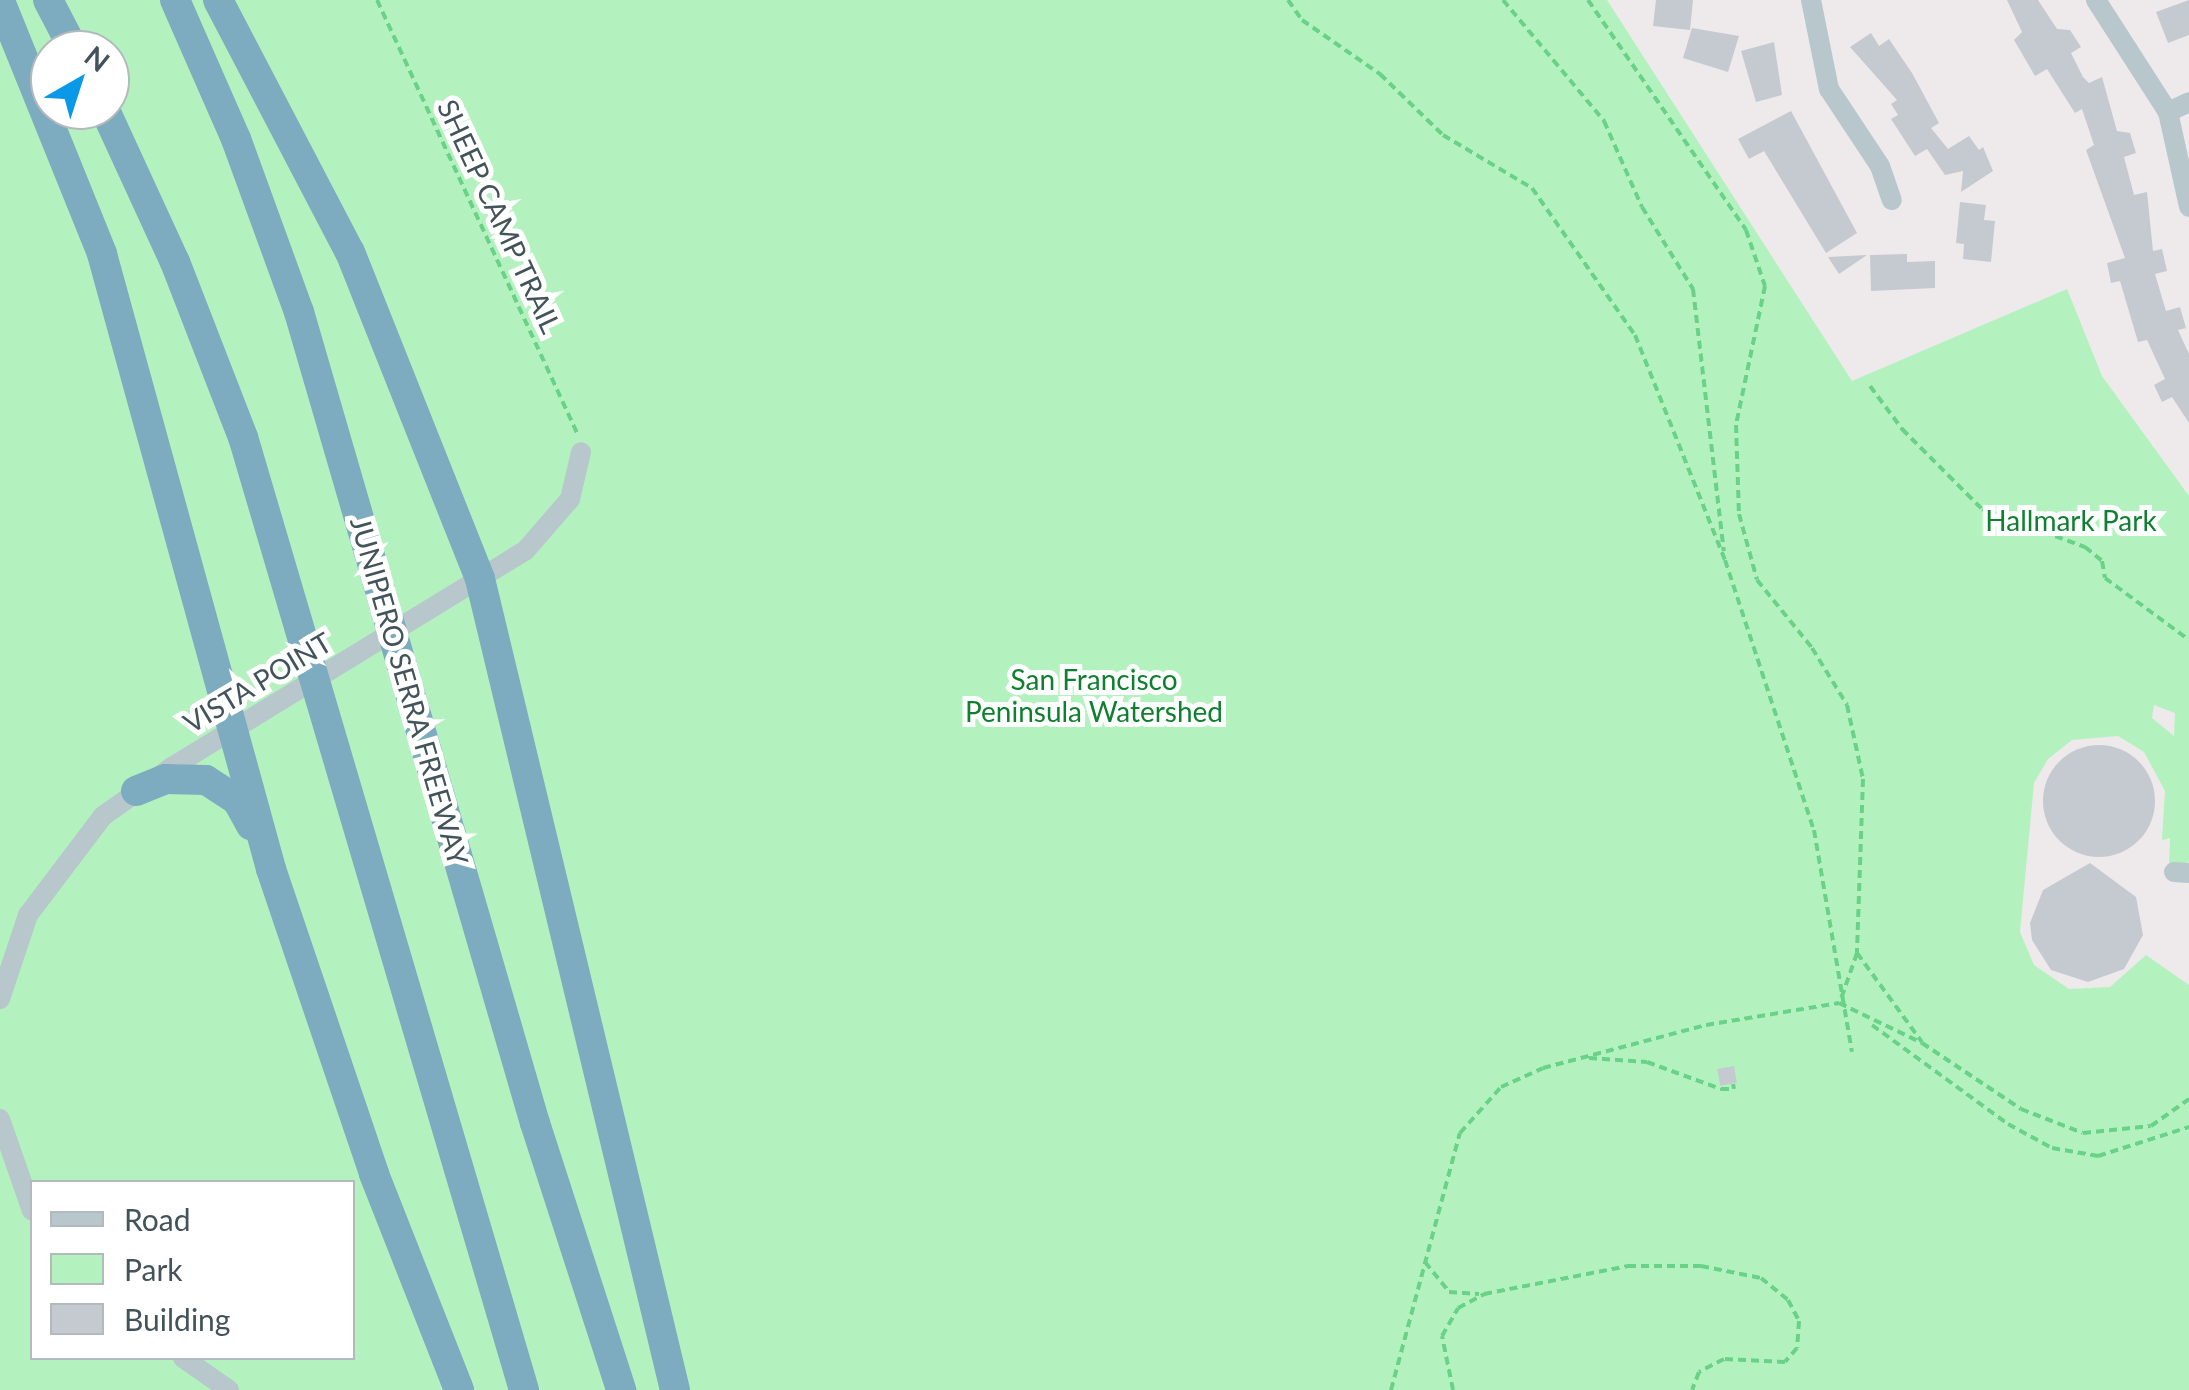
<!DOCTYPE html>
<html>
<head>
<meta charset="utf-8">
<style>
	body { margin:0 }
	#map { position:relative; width:2189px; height:1390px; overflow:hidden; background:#eeeaeb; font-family:Lato,sans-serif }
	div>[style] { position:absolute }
	.green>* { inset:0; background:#b3f2be }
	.building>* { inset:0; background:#c4cacf; transform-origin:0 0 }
	.round { border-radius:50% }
	.path>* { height:4px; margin-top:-2px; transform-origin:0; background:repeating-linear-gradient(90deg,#69d288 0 8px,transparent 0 13px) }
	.minor>* { height:20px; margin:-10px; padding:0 10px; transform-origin:10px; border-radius:10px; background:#b7c7cc }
	.highway>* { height:30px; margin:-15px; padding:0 15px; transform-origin:15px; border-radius:15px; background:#7dabbf }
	span { translate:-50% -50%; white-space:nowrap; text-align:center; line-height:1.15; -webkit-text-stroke:10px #fff; paint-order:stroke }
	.street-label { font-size:28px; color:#42535a }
	.park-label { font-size:28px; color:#0f7f30 }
	.legend { position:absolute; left:30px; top:1180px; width:325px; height:180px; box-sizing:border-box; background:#fff; border:2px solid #b3babd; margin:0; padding:12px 18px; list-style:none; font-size:30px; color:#42535a }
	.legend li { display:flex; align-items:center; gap:20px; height:50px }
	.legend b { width:50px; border:2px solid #b3babd }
	.north { position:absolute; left:30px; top:30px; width:100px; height:100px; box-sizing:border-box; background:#fff; border:2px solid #b3babd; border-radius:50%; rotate:39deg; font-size:28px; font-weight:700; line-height:40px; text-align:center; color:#42535a }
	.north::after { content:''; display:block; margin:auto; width:35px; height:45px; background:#0a99e9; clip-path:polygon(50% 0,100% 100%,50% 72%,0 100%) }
</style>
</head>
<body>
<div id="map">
	<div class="green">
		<i style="clip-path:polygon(evenodd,0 0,1607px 0,1852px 381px,2067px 289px,2102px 376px,2189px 496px,2189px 862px,2169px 867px,2170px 838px,2162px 840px,2165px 791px,2144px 752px,2118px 736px,2072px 740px,2048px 759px,2034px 783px,2020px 932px,2034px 965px,2069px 989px,2110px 987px,2146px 955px,2189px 985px,2189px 1390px,0 1390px,0 0,50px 50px,110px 50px,110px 110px,50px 110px,50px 50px,0 0,2154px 705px,2175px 713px,2174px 736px,2152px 718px,2154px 705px,0 0,32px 1182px,352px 1182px,352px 1358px,32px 1358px,32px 1182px)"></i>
	</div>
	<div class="building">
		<i style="clip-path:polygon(1656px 0,1693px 0,1690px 30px,1653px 26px)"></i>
		<i style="clip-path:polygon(2007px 0,2038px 0,2057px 29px,2070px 30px,2081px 47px,2071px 53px,2083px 77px,2089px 83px,2102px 77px,2117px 131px,2130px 133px,2136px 153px,2124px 157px,2134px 195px,2147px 192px,2153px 251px,2162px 249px,2167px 271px,2155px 274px,2166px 311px,2180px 307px,2186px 328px,2178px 330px,2189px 354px,2189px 423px,2172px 397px,2162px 402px,2154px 385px,2165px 379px,2147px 340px,2138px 342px,2120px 281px,2111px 283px,2107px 263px,2125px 258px,2086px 150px,2094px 145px,2082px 109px,2075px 113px,2047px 69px,2035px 76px,2014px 40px,2022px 32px)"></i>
		<i style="clip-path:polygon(2189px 0,2189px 35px,2168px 43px,2156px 12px)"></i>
		<i style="clip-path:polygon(1692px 28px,1739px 36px,1728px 72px,1683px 58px)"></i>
		<i style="clip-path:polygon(1871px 33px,1879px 46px,1889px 39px,1912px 73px,1939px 123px,1931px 128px,1948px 149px,1969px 136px,1979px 150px,1983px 147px,1993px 171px,1961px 192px,1963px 171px,1945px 175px,1927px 149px,1915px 156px,1891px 119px,1898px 115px,1891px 104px,1897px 100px,1850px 47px)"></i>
		<i style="clip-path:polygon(1774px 42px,1782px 95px,1756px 102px,1741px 51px)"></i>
		<i style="clip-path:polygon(1791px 111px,1857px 233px,1826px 253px,1764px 151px,1749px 159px,1738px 139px)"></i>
		<i style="clip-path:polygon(1960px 202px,1986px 205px,1984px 220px,1995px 221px,1991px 262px,1963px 259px,1964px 244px,1956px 243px)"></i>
		<i style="clip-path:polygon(1907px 254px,1907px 262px,1935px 261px,1935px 288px,1871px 291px,1870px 255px)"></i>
		<i style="clip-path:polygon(1867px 255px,1839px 274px,1828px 257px)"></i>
		<i class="round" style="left:2043px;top:745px;width:112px;height:112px"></i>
		<i style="clip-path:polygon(2090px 863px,2136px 897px,2143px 935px,2124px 969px,2088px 982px,2051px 970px,2032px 940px,2030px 923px,2043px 890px)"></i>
		<i style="left:1734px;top:1066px;width:17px;height:17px;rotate:80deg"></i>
	</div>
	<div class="path">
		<i style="left:377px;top:0;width:480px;rotate:65.2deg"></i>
		<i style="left:1288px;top:0;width:24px;rotate:55deg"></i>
		<i style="left:1302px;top:20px;width:95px;rotate:34.7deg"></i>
		<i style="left:1380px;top:74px;width:88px;rotate:44.1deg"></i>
		<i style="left:1443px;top:135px;width:104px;rotate:30.8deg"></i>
		<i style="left:1532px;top:188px;width:179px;rotate:55deg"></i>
		<i style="left:1635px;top:335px;width:242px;rotate:68.2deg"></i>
		<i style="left:1725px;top:560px;width:284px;rotate:71.8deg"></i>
		<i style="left:1814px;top:830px;width:225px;rotate:80.3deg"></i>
		<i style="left:1503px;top:0;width:158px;rotate:50.1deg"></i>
		<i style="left:1604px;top:121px;width:94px;rotate:66.2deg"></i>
		<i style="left:1642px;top:207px;width:97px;rotate:58.1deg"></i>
		<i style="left:1693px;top:289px;width:264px;rotate:83.3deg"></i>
		<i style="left:1588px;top:0;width:279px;rotate:55.5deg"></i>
		<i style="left:1746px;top:230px;width:59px;rotate:71.3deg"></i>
		<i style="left:1765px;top:286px;width:142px;rotate:101.8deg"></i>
		<i style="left:1736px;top:425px;width:89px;rotate:88.1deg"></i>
		<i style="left:1739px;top:514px;width:68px;rotate:74.7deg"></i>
		<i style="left:1757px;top:580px;width:87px;rotate:51deg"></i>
		<i style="left:1812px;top:648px;width:67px;rotate:58.4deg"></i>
		<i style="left:1847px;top:705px;width:76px;rotate:77.8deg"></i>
		<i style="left:1863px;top:779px;width:174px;rotate:92deg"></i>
		<i style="left:1857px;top:953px;width:49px;rotate:109.2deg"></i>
		<i style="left:1870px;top:386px;width:54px;rotate:53.3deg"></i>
		<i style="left:1902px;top:429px;width:113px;rotate:45deg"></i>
		<i style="left:1982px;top:509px;width:110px;rotate:20.3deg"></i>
		<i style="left:2085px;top:547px;width:22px;rotate:39deg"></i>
		<i style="left:2102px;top:561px;width:17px;rotate:80deg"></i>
		<i style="left:2105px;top:578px;width:104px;rotate:36.4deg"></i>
		<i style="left:1857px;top:953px;width:110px;rotate:53.9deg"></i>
		<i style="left:1872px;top:1025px;width:168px;rotate:36.1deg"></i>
		<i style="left:2008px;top:1124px;width:50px;rotate:28.6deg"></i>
		<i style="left:2052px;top:1148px;width:47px;rotate:9.9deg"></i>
		<i style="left:2098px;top:1156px;width:96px;rotate:-17.7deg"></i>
		<i style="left:1589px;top:1058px;width:58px;rotate:3.9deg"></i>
		<i style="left:1647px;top:1062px;width:79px;rotate:20deg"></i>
		<i style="left:1721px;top:1089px;width:13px"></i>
		<i style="left:1734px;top:1089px;width:5px;rotate:-101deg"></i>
		<i style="left:1425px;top:1262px;width:38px;rotate:51deg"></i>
		<i style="left:1449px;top:1292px;width:30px;rotate:4deg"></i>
		<i style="left:1391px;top:1390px;width:266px;rotate:-75deg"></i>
		<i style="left:1460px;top:1133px;width:62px;rotate:-48.3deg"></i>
		<i style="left:1501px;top:1087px;width:46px;rotate:-24.3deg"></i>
		<i style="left:1543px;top:1068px;width:169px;rotate:-14.8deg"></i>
		<i style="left:1706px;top:1025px;width:135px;rotate:-9.4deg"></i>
		<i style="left:1839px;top:1003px;width:92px;rotate:25.7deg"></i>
		<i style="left:1922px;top:1043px;width:119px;rotate:33.7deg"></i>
		<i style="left:2021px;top:1109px;width:66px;rotate:21.2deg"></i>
		<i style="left:2083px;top:1133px;width:68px;rotate:-5.9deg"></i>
		<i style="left:2151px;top:1126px;width:47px;rotate:-35.4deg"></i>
		<i style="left:1453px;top:1390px;width:55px;rotate:-101.5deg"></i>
		<i style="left:1442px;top:1336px;width:32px;rotate:-60deg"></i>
		<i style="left:1458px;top:1308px;width:30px;rotate:-28deg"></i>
		<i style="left:1484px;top:1294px;width:147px;rotate:-11deg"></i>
		<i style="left:1628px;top:1266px;width:73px"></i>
		<i style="left:1701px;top:1266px;width:61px;rotate:11.3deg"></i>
		<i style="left:1761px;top:1278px;width:35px;rotate:39deg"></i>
		<i style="left:1788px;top:1300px;width:24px;rotate:62deg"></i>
		<i style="left:1799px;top:1321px;width:27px;rotate:94deg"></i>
		<i style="left:1797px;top:1348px;width:18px;rotate:131deg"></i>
		<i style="left:1785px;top:1362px;width:61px;rotate:-177.2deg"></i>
		<i style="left:1724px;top:1359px;width:28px;rotate:153deg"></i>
		<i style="left:1699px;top:1372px;width:19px;rotate:111deg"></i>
	</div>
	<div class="minor">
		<i style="left:1811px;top:0;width:91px;rotate:78.6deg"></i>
		<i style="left:1829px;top:89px;width:92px;rotate:56.5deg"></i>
		<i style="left:1880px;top:166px;width:36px;rotate:71deg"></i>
		<i style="left:2096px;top:0;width:133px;rotate:57.3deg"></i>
		<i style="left:2168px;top:112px;width:97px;rotate:77.5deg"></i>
		<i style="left:2168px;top:112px;width:23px;rotate:-25deg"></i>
		<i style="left:2174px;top:872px;width:15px;rotate:4deg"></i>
		<i style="left:0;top:999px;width:89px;rotate:-71.6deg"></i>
		<i style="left:28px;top:915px;width:124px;rotate:-52.9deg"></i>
		<i style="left:103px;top:816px;width:85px;rotate:-35.4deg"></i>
		<i style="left:172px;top:767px;width:414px;rotate:-31.5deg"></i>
		<i style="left:525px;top:551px;width:69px;rotate:-49.1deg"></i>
		<i style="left:570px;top:499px;width:48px;rotate:-76.8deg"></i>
		<i style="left:0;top:1119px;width:97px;rotate:70.8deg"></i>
		<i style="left:183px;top:1358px;width:56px;rotate:34.8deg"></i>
	</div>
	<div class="highway">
		<i style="left:48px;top:0;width:56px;rotate:62.5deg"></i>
		<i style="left:175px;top:0;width:152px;rotate:66.3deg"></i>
		<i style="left:236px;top:139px;width:184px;rotate:70deg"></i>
		<i style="left:299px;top:312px;width:845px;rotate:73.78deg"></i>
		<i style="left:535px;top:1123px;width:281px;rotate:72.1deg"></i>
		<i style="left:218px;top:0;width:284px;rotate:62.4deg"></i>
		<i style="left:350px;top:252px;width:352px;rotate:68.3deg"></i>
		<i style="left:480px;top:579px;width:834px;rotate:76.48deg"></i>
		<i style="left:0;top:1px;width:273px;rotate:68deg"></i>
		<i style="left:102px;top:254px;width:638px;rotate:74.63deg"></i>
		<i style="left:271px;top:869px;width:322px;rotate:71.3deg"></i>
		<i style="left:374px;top:1174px;width:232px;rotate:68.5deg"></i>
		<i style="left:105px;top:110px;width:167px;rotate:65.3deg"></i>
		<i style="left:175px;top:262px;width:188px;rotate:68.8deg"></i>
		<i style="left:243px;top:437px;width:994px;rotate:73.57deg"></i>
		<i style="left:136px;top:791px;width:32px;rotate:-22deg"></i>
		<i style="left:166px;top:779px;width:40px;rotate:1.4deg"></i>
		<i style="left:206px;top:780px;width:37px;rotate:33deg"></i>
		<i style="left:237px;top:800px;width:29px;rotate:61deg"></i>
	</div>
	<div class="street-label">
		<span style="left:500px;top:216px;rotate:65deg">SHEEP CAMP TRAIL</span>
		<span style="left:257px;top:682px;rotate:-31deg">VISTA POINT</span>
		<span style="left:410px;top:691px;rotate:74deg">JUNIPERO SERRA FREEWAY</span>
	</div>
	<div class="park-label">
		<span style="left:2071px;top:520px">Hallmark Park</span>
		<span style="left:1094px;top:695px">San Francisco<br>Peninsula Watershed</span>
	</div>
	<ul class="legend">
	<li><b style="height:12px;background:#b7c7cc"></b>Road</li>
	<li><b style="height:28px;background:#b3f2be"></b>Park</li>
	<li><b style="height:28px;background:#c4cacf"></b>Building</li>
	</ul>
	<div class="north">N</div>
</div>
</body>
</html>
